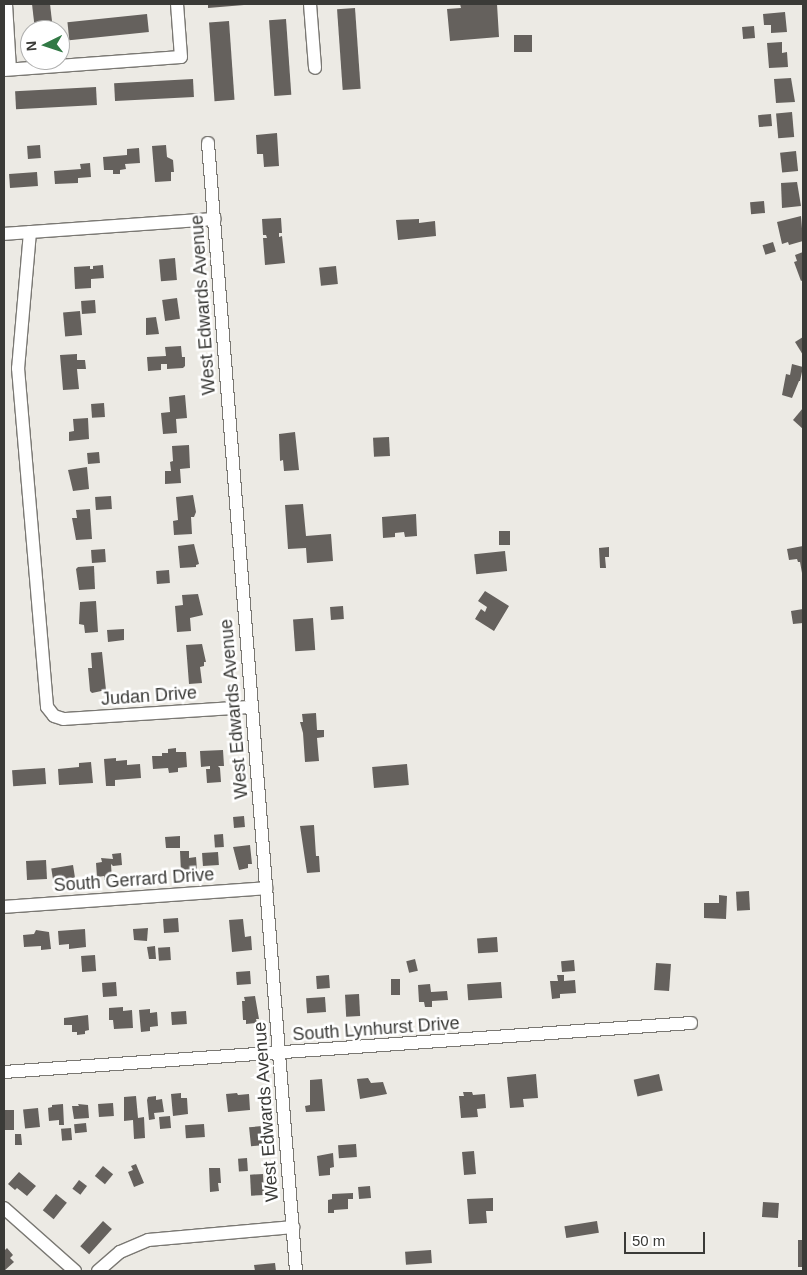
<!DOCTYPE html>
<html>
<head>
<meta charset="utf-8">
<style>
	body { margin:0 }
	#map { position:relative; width:807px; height:1275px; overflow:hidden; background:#eceae4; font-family:Helvetica,sans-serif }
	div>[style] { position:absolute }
	.building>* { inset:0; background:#65615d; transform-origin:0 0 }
	.roads { filter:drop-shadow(1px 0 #7a7873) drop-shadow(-1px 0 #7a7873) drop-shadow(0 1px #7a7873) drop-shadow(0 -1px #7a7873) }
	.minor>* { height:12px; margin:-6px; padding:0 6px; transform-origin:6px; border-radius:6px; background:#fff }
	span { translate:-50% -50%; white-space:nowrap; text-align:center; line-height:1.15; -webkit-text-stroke:5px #fff; paint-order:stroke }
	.street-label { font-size:18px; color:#3a3a37 }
	.frame { position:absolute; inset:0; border:5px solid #3a3a37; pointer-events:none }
	.north { position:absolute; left:20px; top:20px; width:50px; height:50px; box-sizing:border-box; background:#fff; border:1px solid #b0b0af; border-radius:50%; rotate:266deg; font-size:14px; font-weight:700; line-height:20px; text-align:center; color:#3a3a37 }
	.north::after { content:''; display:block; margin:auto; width:18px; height:22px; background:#327945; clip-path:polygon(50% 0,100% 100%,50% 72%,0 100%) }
	.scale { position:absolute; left:624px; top:1232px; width:81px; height:22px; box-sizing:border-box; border:2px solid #3a3a37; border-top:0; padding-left:6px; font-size:15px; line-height:18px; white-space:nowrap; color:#3a3a37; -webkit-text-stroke:4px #fff; paint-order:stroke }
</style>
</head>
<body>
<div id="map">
	<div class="building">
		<i style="clip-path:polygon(32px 4px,50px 4px,53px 30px,35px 30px)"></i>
		<i style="clip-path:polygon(208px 4px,244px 4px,244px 5px,208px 8px)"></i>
		<i style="clip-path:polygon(460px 4px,497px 4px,499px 37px,450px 41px,447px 9px,461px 8px)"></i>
		<i style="left:355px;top:8px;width:81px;height:18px;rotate:86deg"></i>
		<i style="clip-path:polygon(785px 12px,787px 32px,771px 33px,771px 25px,764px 25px,763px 14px)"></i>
		<i style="left:147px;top:14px;width:18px;height:80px;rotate:84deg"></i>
		<i style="left:286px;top:19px;width:76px;height:17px;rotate:86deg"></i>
		<i style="left:229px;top:21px;width:79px;height:20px;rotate:86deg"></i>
		<i style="left:754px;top:26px;width:12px;height:12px;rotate:85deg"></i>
		<i style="left:514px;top:35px;width:18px;height:17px"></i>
		<i style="clip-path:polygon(782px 42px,782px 53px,787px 52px,788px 67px,769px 68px,767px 43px)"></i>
		<i style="clip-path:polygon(791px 78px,795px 102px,776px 103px,774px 79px)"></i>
		<i style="left:193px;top:79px;width:18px;height:79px;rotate:87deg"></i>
		<i style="left:96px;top:87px;width:18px;height:81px;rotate:87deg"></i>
		<i style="left:792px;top:112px;width:25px;height:16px;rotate:85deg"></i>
		<i style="left:771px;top:114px;width:12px;height:13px;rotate:85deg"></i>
		<i style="clip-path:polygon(277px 133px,279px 166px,264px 167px,263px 154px,257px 154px,256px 135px)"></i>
		<i style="left:40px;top:145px;width:13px;height:13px;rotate:86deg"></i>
		<i style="clip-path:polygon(166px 145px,167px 157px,173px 160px,174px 172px,171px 172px,171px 181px,155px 182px,152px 146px)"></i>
		<i style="clip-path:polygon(139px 148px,140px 163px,125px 164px,126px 169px,120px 170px,120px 174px,113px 174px,113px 170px,104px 170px,103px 157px,127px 155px,127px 149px)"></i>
		<i style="left:796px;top:151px;width:20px;height:16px;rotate:84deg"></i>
		<i style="clip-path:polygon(90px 163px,91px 177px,78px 178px,78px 183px,55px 184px,54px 171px,81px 169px,80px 164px)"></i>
		<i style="left:37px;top:172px;width:14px;height:28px;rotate:86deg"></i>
		<i style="clip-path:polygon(797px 182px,801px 206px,782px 208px,781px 183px)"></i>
		<i style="left:764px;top:201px;width:12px;height:14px;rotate:85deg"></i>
		<i style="clip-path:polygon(801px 216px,803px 241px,789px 245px,788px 242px,782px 244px,777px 222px)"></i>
		<i style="clip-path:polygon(281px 218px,282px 233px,279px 233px,279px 237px,282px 236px,285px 263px,265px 265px,263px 238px,267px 238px,266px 235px,263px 235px,262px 219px)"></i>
		<i style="clip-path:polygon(419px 219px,419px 223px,435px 221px,436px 236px,398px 240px,396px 220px)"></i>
		<i style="left:773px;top:242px;width:10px;height:11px;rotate:73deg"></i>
		<i style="clip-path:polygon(803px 252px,803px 280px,801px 281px,794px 262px,797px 261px,795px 255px)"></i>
		<i style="left:175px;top:258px;width:22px;height:16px;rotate:85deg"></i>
		<i style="clip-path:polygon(103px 265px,104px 278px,91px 279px,91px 288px,75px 289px,74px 267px,90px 266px,90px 269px,93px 269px,93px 266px)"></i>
		<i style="left:336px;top:266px;width:18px;height:17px;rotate:84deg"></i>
		<i style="left:177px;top:298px;width:21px;height:15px;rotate:82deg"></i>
		<i style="left:95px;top:300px;width:13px;height:14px;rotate:86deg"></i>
		<i style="left:80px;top:311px;width:24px;height:17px;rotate:85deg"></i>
		<i style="clip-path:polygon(156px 317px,159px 334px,146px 335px,146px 318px)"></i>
		<i style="clip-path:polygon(803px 337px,803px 355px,795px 342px)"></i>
		<i style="clip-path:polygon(181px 346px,182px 357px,185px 357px,185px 366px,183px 368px,167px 369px,167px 364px,161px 364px,161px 370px,148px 371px,147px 357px,166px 356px,165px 347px)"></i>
		<i style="clip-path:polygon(77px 354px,77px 360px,85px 360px,86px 369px,77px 369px,79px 389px,63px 390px,60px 355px)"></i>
		<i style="clip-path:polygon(792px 364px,803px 367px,800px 381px,799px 381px,792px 398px,782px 395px,786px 374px,790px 375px)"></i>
		<i style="clip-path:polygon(185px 395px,187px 418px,176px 419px,177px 433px,163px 434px,161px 413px,170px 412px,169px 397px)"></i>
		<i style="left:104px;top:403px;width:14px;height:13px;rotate:86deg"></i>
		<i style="clip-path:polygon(803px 408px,803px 429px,793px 420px)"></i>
		<i style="clip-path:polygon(88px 418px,89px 439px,69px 441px,69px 432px,74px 431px,73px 419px)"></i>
		<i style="clip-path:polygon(295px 432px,299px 470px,284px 471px,283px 460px,280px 461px,279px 434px)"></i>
		<i style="left:389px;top:437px;width:19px;height:16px;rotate:87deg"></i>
		<i style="clip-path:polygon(189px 445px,190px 468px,180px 469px,181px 483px,165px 484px,165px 471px,171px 471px,170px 462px,173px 461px,172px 446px)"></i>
		<i style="left:99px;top:452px;width:11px;height:12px;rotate:85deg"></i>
		<i style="clip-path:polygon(87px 467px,89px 489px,73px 491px,68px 470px)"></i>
		<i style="clip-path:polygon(193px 495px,196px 512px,194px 517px,191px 517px,192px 534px,174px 535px,173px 521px,178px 520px,176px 497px)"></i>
		<i style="left:111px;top:496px;width:13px;height:16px;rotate:86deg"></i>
		<i style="clip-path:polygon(303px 504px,306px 536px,331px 534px,333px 561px,307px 563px,306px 548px,288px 549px,285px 505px)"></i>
		<i style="clip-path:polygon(90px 509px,92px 539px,76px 540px,72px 518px,77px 518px,76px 510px)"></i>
		<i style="clip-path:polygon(416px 514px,417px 536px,405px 537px,404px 532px,395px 533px,395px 537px,383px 538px,382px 517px)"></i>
		<i style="left:499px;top:531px;width:11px;height:14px"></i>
		<i style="clip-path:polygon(194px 544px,199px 564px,196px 565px,196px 567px,180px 568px,178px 546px)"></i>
		<i style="clip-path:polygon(803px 546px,803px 573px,802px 573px,800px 562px,798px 562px,797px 559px,789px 560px,787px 549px)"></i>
		<i style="clip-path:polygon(609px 547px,609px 557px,605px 557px,606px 568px,600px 568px,599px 548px)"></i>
		<i style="left:105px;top:549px;width:13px;height:14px;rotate:86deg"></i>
		<i style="left:505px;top:551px;width:20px;height:31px;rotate:84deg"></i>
		<i style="clip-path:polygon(94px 566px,95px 589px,79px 590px,76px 569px,78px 567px)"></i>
		<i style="left:169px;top:570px;width:13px;height:13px;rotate:86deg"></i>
		<i style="clip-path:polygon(485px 591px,509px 606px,494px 631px,475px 619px,481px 609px,485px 612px,487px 607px,478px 601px)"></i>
		<i style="clip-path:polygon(198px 594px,203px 615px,190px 618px,191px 631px,177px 632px,175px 606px,183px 605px,182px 595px)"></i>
		<i style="clip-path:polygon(96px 601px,98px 632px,85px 633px,84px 625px,79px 624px,80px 602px)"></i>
		<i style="left:343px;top:606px;width:13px;height:13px;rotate:86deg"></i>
		<i style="clip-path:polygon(803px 609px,803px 623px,793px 624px,791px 611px)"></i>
		<i style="left:313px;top:618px;width:32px;height:20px;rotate:86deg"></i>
		<i style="clip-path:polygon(124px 629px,124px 640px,108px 642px,107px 630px)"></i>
		<i style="clip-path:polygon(202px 644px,206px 662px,204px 662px,204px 666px,200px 667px,202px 683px,189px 684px,186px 645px)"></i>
		<i style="clip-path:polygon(102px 652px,106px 690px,92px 693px,90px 691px,88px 668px,92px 668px,91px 653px)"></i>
		<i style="clip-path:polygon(316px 713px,317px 730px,324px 730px,324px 737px,317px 738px,319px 761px,305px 762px,303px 733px,300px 722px,303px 722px,302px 714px)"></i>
		<i style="clip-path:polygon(176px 748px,176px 752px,186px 752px,187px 767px,178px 768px,178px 772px,169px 773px,168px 768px,153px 769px,152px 756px,162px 756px,162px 753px,168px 753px,168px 749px)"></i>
		<i style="clip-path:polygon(223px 750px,224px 766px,218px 766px,220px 768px,221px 782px,207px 783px,206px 769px,210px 769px,210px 766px,201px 767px,200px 751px)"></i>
		<i style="clip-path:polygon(116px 758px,116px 761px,127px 760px,127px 765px,140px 764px,141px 778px,115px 780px,115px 786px,106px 786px,104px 759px)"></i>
		<i style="clip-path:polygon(91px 762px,93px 783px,59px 785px,58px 769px,79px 767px,79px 763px)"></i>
		<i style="left:407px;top:764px;width:21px;height:35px;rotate:85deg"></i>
		<i style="left:45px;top:768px;width:16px;height:33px;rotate:86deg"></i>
		<i style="left:244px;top:816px;width:11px;height:11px;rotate:85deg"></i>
		<i style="clip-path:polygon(314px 825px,316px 856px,319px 856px,320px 872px,307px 873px,300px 826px)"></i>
		<i style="left:223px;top:834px;width:13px;height:9px;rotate:86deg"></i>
		<i style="clip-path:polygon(180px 836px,180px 848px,166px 848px,165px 837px)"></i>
		<i style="clip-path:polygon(250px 845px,252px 864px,248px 864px,248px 868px,239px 870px,233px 847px)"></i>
		<i style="clip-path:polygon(180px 851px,189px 851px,189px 858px,196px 857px,197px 870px,181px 872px)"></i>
		<i style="left:218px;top:852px;width:13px;height:16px;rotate:86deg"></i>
		<i style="clip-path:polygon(121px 853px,122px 865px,113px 866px,111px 864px,112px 880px,104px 880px,104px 876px,97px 877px,96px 863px,102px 862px,101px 858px,113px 859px,112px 854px)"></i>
		<i style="left:46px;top:860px;width:19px;height:20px;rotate:87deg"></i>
		<i style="left:73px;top:865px;width:13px;height:22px;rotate:81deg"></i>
		<i style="left:749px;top:891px;width:19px;height:13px;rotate:87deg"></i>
		<i style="clip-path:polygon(719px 895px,727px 896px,726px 919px,704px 918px,704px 903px,719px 903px)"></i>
		<i style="left:178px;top:918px;width:14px;height:15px;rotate:86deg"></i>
		<i style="clip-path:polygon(243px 919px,245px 937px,251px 936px,252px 950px,232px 952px,229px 920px)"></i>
		<i style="clip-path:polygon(148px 928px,147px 941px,134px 940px,133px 929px)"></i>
		<i style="clip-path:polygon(85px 929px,86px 947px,69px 949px,69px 944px,59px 945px,58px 931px)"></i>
		<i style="clip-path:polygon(36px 930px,49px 932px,51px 949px,41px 950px,41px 946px,24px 947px,23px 935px,34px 934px)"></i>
		<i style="left:497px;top:937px;width:15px;height:20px;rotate:86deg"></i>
		<i style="clip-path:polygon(155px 946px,156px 959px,149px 959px,147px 947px)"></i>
		<i style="left:170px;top:947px;width:13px;height:12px;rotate:86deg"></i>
		<i style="left:95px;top:955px;width:16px;height:14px;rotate:86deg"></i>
		<i style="left:415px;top:959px;width:12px;height:9px;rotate:76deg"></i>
		<i style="left:574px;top:960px;width:11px;height:13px;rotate:85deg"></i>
		<i style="left:656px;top:963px;width:15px;height:27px;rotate:4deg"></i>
		<i style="left:250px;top:971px;width:13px;height:14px;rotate:86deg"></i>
		<i style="left:329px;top:975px;width:13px;height:13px;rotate:86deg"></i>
		<i style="clip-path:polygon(557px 975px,564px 975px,564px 981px,575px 980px,576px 993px,560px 994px,560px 998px,552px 999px,550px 981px,558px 981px)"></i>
		<i style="left:391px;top:979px;width:9px;height:16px"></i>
		<i style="left:116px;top:982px;width:14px;height:14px;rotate:86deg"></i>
		<i style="left:501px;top:982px;width:16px;height:34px;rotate:86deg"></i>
		<i style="clip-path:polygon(430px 984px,431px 992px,447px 991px,448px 1000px,432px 1001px,432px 1007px,425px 1007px,424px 1002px,419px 1002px,418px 985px)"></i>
		<i style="left:359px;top:994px;width:22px;height:14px;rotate:87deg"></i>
		<i style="clip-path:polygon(255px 996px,259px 1019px,256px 1019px,257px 1023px,246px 1024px,246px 1020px,243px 1020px,242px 1001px,245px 1001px,244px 997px)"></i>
		<i style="left:325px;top:997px;width:15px;height:19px;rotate:86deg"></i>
		<i style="clip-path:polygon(123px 1007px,123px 1011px,132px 1010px,133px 1028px,114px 1029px,113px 1020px,109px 1020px,109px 1008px)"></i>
		<i style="clip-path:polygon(150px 1009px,150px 1013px,157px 1012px,158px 1026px,150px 1027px,150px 1031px,141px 1032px,139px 1010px)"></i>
		<i style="left:186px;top:1011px;width:13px;height:15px;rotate:86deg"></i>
		<i style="clip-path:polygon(88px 1015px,89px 1030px,85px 1031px,85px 1034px,77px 1035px,77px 1032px,72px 1032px,72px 1025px,64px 1025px,64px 1018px)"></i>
		<i style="clip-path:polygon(536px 1074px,538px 1098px,523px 1099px,524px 1107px,510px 1108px,507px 1077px)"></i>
		<i style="left:659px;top:1074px;width:17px;height:26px;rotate:77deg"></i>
		<i style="clip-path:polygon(368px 1078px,371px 1083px,383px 1082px,387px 1094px,360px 1099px,357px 1079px)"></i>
		<i style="clip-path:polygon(322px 1079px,325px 1111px,306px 1112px,305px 1106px,310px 1105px,310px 1080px)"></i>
		<i style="clip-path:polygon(463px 1092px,472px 1092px,473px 1095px,485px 1094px,486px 1108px,477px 1109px,478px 1117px,461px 1118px,459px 1096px,464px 1096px)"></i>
		<i style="clip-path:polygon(181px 1093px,181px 1098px,187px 1098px,188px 1114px,173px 1116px,171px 1094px)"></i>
		<i style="clip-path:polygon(237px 1093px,238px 1095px,249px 1094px,250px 1110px,228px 1112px,226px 1094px)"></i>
		<i style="clip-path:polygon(136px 1096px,138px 1118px,144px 1117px,145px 1138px,134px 1139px,133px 1120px,124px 1121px,124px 1097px)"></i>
		<i style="clip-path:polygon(156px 1096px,156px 1100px,162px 1099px,164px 1112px,154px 1113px,155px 1119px,149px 1120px,147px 1100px,148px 1097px)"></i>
		<i style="left:113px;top:1103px;width:13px;height:15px;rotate:86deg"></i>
		<i style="clip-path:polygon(63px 1104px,64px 1125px,59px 1125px,59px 1120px,49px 1121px,48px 1108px,52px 1107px,52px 1105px)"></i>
		<i style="clip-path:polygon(78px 1104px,88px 1105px,89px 1118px,74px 1119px,72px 1106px,79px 1106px)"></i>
		<i style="left:38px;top:1108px;width:19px;height:15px;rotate:84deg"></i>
		<i style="left:4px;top:1110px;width:10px;height:20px"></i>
		<i style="left:170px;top:1116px;width:12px;height:11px;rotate:85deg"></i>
		<i style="left:86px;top:1123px;width:9px;height:12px;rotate:84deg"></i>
		<i style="left:204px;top:1124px;width:13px;height:19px;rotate:86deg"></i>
		<i style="left:262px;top:1126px;width:19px;height:13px;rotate:84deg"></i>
		<i style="left:71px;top:1128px;width:12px;height:10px;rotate:85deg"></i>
		<i style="clip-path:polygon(15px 1134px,21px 1134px,22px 1145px,15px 1145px)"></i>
		<i style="left:356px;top:1144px;width:13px;height:18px;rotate:86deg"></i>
		<i style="left:474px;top:1151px;width:23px;height:12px;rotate:85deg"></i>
		<i style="clip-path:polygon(333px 1153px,334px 1167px,330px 1168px,330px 1175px,319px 1176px,317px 1156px)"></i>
		<i style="left:247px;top:1158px;width:13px;height:9px;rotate:86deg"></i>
		<i style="clip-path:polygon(136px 1164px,144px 1183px,134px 1187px,128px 1172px,133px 1170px,131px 1166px)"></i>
		<i style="left:103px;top:1166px;width:13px;height:13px;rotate:39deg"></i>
		<i style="clip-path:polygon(209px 1168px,220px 1168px,221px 1183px,218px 1183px,219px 1191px,210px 1192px)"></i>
		<i style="clip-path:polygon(19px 1172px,36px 1186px,27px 1196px,17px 1188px,15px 1190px,8px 1184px)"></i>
		<i style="left:263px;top:1174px;width:21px;height:13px;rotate:87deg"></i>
		<i style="left:79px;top:1180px;width:10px;height:11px;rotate:37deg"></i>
		<i style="left:370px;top:1186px;width:12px;height:12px;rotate:85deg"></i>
		<i style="clip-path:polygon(353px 1193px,353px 1199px,348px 1199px,348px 1209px,334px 1210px,334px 1213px,328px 1213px,328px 1200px,332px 1199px,332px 1194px)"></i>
		<i style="left:56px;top:1194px;width:14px;height:21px;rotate:39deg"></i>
		<i style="clip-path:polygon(493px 1198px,493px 1211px,486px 1211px,487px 1223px,469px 1224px,467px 1199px)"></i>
		<i style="left:763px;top:1202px;width:16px;height:15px;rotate:4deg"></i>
		<i style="left:103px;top:1221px;width:12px;height:34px;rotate:42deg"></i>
		<i style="left:597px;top:1221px;width:12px;height:33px;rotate:81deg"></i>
		<i style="left:798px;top:1240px;width:5px;height:27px"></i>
		<i style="clip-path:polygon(7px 1248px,13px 1255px,10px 1258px,14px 1262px,4px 1271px,4px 1251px)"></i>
		<i style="left:431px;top:1250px;width:13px;height:26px;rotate:86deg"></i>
		<i style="clip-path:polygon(275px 1263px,276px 1271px,255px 1271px,254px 1265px)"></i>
	</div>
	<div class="roads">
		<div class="minor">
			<i style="left:6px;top:4px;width:65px;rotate:86.5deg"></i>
			<i style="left:310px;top:4px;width:64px;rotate:85.5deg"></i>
			<i style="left:4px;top:70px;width:177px;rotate:-4.2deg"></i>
			<i style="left:181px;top:57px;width:53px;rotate:-94.3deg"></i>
			<i style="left:208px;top:143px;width:1131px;rotate:85.54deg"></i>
			<i style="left:30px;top:232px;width:137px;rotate:95deg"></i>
			<i style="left:18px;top:368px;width:340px;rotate:85.1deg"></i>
			<i style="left:47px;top:707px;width:11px;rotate:52deg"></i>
			<i style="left:54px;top:716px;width:10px;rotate:17deg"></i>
			<i style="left:64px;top:719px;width:187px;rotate:-3.7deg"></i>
			<i style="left:4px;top:234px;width:211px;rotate:-4.1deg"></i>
			<i style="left:4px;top:907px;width:263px;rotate:-4.1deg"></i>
			<i style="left:4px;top:1072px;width:689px;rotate:-4.08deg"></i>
			<i style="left:4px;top:1208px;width:95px;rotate:41.6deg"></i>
			<i style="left:98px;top:1271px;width:29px;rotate:-41deg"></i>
			<i style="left:120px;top:1252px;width:30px;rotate:-23deg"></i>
			<i style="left:148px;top:1240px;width:146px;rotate:-5.1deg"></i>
		</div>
	</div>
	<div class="street-label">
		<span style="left:203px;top:305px;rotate:-94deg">West Edwards Avenue</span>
		<span style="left:149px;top:696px;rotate:-4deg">Judan Drive</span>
		<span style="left:234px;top:709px;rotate:-95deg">West Edwards Avenue</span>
		<span style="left:134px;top:880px;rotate:-4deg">South Gerrard Drive</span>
		<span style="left:376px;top:1029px;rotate:-4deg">South Lynhurst Drive</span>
		<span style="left:266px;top:1112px;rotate:-94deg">West Edwards Avenue</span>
	</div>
	<div class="frame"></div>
	<div class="north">N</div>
	<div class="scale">50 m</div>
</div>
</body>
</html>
